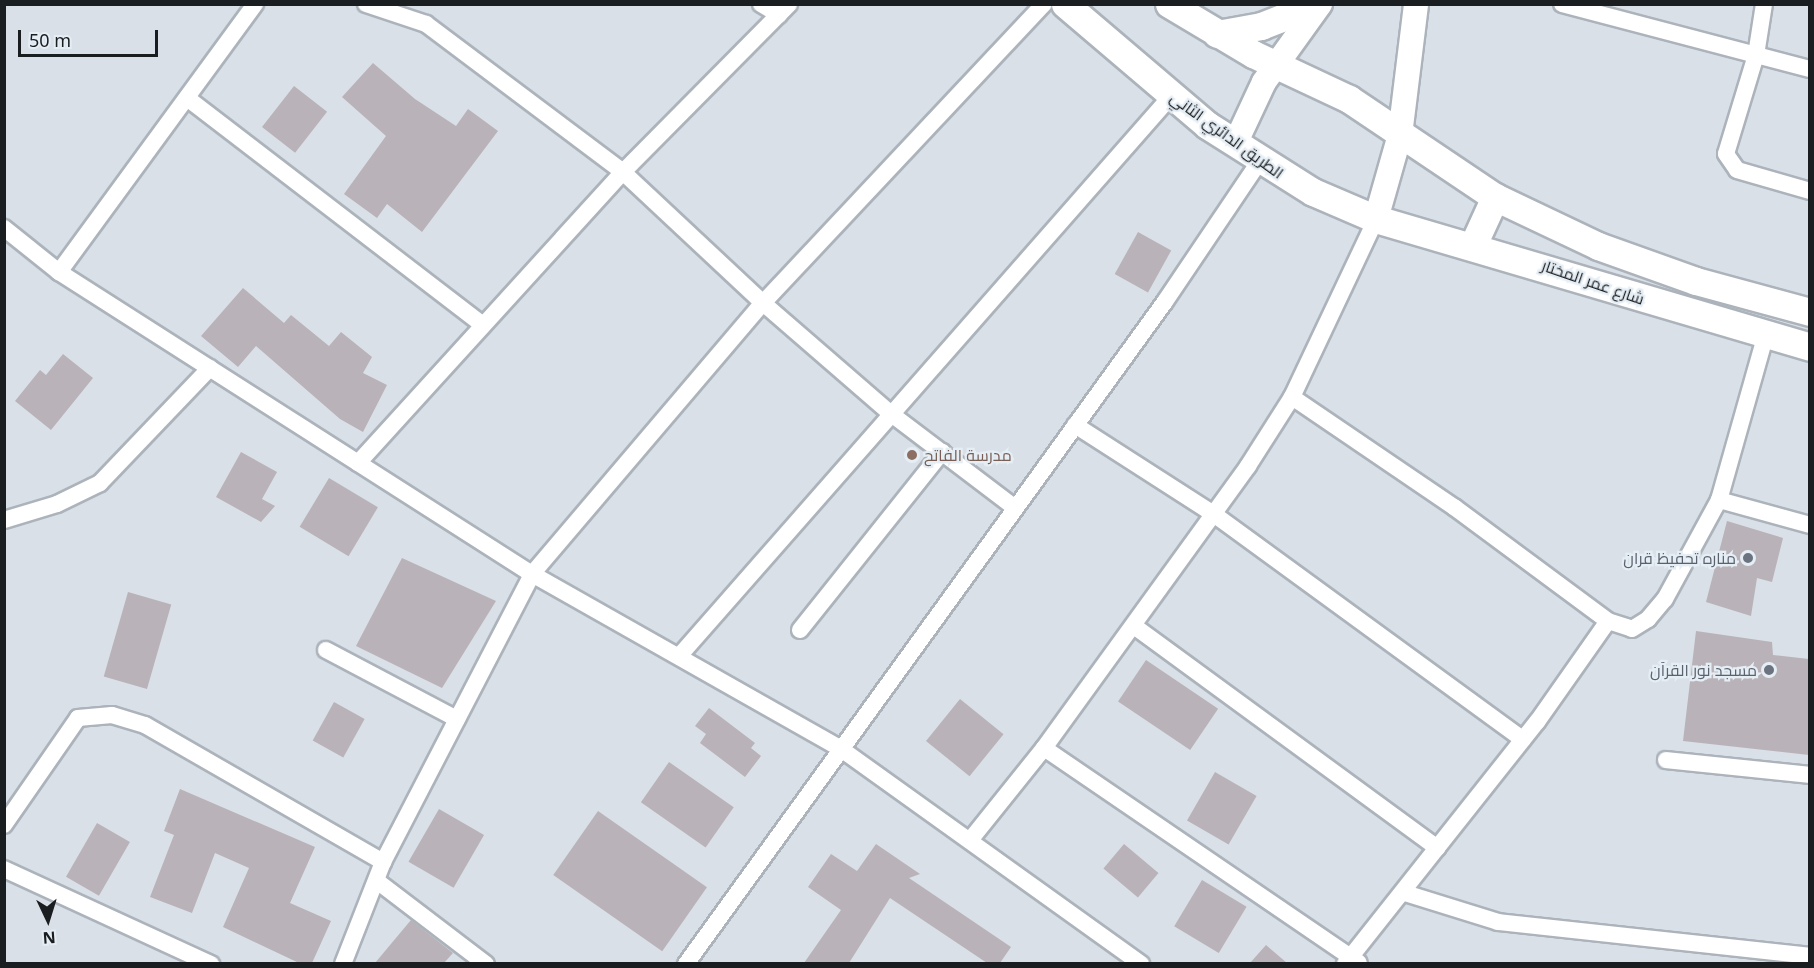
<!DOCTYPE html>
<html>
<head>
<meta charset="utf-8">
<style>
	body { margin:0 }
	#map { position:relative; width:1814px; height:968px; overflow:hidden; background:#d9e0e8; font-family:"Noto Sans",Cairo,sans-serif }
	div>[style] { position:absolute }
	.building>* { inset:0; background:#b9b2b9; transform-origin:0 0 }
	.roads { filter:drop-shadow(2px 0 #acb3bb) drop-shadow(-2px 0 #acb3bb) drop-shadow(0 2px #acb3bb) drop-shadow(0 -2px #acb3bb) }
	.street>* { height:16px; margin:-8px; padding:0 8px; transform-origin:8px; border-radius:8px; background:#fff }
	.secondary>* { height:24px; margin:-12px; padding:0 12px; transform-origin:12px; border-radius:12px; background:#fff }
	.primary>* { height:27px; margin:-13.5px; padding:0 13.5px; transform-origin:13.5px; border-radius:13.5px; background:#fff }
	.dots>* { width:16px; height:16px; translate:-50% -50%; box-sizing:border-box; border:3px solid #e6eef5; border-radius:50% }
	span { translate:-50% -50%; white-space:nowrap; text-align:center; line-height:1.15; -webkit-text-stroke:4.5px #e6eef5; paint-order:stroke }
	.street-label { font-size:16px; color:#1b1e20 }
	.education-label { font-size:16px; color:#785e54 }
	.left { translate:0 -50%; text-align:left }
	.worship-label { font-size:16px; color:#5b616d }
	.right { translate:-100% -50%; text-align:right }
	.frame { position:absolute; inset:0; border:6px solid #1b1e20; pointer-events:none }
	.north { position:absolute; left:18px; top:890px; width:60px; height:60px; -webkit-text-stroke:4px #e6eef5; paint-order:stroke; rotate:176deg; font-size:16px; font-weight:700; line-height:24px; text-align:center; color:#1b1e20 }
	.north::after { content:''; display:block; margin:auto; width:21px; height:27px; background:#1b1e20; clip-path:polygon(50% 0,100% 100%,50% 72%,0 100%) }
	.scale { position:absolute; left:18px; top:30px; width:140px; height:27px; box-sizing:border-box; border:3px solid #1b1e20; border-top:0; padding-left:8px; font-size:18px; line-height:21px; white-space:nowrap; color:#1b1e20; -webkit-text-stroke:4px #e6eef5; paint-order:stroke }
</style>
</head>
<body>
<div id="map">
	<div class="building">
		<i style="clip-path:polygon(373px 63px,415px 99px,456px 126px,468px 109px,498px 131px,422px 232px,387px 204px,377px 218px,344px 194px,386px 136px,342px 97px)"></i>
		<i style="left:294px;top:86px;width:42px;height:52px;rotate:38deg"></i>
		<i style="left:1138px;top:232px;width:38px;height:48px;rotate:29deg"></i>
		<i style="clip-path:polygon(243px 288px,284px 323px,291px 315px,329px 346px,341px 332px,372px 357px,363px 373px,387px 385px,363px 432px,340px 419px,256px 346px,238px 367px,201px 336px)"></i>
		<i style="clip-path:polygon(63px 354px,93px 378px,51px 430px,15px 401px,40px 370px,46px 375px)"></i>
		<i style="clip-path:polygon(241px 452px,277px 472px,262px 499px,275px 506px,261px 522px,216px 497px)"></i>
		<i style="left:329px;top:478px;width:57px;height:57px;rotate:31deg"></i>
		<i style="clip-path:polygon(1727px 521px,1783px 538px,1772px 582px,1757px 578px,1751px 616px,1706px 602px)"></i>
		<i style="clip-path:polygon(402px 558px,496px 601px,442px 688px,356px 646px)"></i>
		<i style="left:128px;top:592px;width:45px;height:88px;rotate:16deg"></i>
		<i style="clip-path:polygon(1696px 631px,1772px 642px,1773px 655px,1809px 659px,1809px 755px,1683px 741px)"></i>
		<i style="left:1146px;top:660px;width:87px;height:50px;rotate:34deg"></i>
		<i style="left:960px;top:699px;width:56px;height:54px;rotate:39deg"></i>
		<i style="left:334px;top:702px;width:35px;height:44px;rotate:29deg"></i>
		<i style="clip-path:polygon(709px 708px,755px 743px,751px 748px,761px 756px,745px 777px,700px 743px,706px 734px,695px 726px)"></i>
		<i style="left:669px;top:762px;width:79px;height:49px;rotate:35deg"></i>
		<i style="left:1215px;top:772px;width:48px;height:56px;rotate:30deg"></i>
		<i style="clip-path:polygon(180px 789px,315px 847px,290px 903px,331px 921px,312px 963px,299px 963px,223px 927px,249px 868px,215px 853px,192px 913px,150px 897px,174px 835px,164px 831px)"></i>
		<i style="left:439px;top:809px;width:52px;height:61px;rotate:30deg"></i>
		<i style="left:598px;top:811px;width:133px;height:78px;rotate:35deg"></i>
		<i style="left:97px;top:823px;width:38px;height:62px;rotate:30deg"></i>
		<i style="clip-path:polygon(876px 844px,920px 874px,909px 878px,1011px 947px,1000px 963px,987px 963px,890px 898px,849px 963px,804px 963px,841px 910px,808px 887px,831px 854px,857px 871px)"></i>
		<i style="left:1124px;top:844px;width:45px;height:32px;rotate:40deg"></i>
		<i style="left:1202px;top:880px;width:52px;height:54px;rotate:31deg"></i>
		<i style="clip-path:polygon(411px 920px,453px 953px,444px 963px,375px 963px)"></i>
		<i style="clip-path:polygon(1266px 945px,1287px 963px,1250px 963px)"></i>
	</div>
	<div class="roads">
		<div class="street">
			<i style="left:366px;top:4px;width:63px;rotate:18.4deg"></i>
			<i style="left:426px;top:24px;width:246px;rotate:36.9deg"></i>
			<i style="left:623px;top:172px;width:192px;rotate:43.1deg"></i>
			<i style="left:763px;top:303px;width:168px;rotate:40.9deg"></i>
			<i style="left:890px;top:413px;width:157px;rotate:37.2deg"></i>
			<i style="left:761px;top:4px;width:21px;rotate:31deg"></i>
			<i style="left:1562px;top:4px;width:256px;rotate:14.7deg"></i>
			<i style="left:1764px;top:4px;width:52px;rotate:98.9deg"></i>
			<i style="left:1756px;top:55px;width:103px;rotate:106.9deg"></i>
			<i style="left:1726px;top:154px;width:19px;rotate:55deg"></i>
			<i style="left:1737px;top:170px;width:76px;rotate:16deg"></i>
			<i style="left:187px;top:98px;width:373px;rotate:37.5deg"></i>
			<i style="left:4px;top:228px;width:70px;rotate:38.7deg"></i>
			<i style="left:59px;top:272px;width:561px;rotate:32.56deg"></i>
			<i style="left:532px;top:574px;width:355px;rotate:29.5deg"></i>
			<i style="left:841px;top:749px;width:369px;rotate:35.6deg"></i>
			<i style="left:59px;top:272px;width:332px;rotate:-53.8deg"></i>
			<i style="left:1292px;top:397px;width:196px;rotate:34.2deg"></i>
			<i style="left:1454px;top:507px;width:192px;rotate:36.5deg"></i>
			<i style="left:1075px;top:425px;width:166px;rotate:32.7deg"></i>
			<i style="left:1215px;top:515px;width:381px;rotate:36.1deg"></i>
			<i style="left:358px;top:463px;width:394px;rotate:-47.7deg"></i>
			<i style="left:623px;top:172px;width:236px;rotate:-45.3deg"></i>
			<i style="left:1719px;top:500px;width:94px;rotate:15.4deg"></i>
			<i style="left:4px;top:520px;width:55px;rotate:-16.8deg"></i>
			<i style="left:57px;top:504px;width:48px;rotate:-26deg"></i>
			<i style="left:100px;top:483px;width:159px;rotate:-46.3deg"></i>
			<i style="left:1134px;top:626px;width:376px;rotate:36.2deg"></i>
			<i style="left:800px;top:630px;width:228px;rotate:-51.4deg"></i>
			<i style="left:326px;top:650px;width:148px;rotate:27.8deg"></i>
			<i style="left:681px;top:654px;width:743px;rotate:-48.71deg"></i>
			<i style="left:1044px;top:748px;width:381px;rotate:34.3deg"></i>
			<i style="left:1666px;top:760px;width:145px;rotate:5.9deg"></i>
			<i style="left:4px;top:825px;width:130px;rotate:-55.3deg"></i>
			<i style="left:78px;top:718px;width:34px;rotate:-5deg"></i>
			<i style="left:112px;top:715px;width:34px;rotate:17deg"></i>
			<i style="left:145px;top:725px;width:275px;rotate:29.9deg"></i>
			<i style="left:971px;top:839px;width:117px;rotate:-51.3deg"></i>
			<i style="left:1044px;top:748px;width:348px;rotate:-54.1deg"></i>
			<i style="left:1248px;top:466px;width:82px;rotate:-57.5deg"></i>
			<i style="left:1292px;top:397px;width:197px;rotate:-64.7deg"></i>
			<i style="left:4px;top:869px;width:228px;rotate:24.7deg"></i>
			<i style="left:377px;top:881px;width:137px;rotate:37.3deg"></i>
			<i style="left:1405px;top:893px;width:97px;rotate:17.3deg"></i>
			<i style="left:1498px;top:922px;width:314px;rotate:6.2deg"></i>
			<i style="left:343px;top:964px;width:110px;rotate:-68.6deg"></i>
			<i style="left:383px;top:862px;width:324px;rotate:-62.6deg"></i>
			<i style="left:532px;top:574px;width:356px;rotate:-49.6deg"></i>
			<i style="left:763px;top:303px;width:410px;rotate:-46.8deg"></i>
			<i style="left:686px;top:964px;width:816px;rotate:-54.13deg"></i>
			<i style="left:1164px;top:303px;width:170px;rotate:-56deg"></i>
			<i style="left:1345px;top:964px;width:309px;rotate:-51.6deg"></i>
			<i style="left:1537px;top:722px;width:123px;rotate:-54.9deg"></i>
			<i style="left:1608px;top:621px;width:25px;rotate:18deg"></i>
			<i style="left:1632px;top:629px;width:19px;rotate:-32deg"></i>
			<i style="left:1648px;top:619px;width:26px;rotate:-50deg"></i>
			<i style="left:1665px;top:599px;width:113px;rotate:-61.4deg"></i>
			<i style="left:1719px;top:500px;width:169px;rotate:-74.2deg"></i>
		</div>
		<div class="secondary">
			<i style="left:1235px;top:144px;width:68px;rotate:-64.9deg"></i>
			<i style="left:1264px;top:82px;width:96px;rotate:-54.3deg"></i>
			<i style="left:1376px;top:219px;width:87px;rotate:-74.1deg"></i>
			<i style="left:1400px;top:135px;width:132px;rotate:-83deg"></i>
		</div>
		<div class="primary">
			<i style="left:1065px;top:4px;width:187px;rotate:40.4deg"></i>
			<i style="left:1207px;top:125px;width:125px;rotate:32.3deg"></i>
			<i style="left:1313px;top:192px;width:69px;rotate:23.2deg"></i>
			<i style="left:1376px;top:219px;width:452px;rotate:16.4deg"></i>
			<i style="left:1169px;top:4px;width:98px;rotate:30.8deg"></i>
			<i style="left:1253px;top:54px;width:106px;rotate:25.1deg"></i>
			<i style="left:1349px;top:99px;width:176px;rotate:33.9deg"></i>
			<i style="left:1495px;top:197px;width:114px;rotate:25.4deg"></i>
			<i style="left:1598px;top:246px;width:104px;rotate:19.7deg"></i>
			<i style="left:1696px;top:281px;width:118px;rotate:15.2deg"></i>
			<i style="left:1217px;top:34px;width:45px;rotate:-10.3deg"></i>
			<i style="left:1261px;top:26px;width:60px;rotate:-21.4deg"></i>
			<i style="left:1473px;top:245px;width:53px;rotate:-65.4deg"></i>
		</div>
	</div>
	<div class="dots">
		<i style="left:912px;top:455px;background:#8d6e63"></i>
		<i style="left:1748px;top:558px;background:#6b7280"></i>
		<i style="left:1769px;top:670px;background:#6b7280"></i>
	</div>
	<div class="street-label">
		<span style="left:1227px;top:135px;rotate:36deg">الطريق الدائري الثاني</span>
		<span style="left:1593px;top:282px;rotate:19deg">شارع عمر المختار</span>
	</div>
	<div class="education-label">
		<span class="left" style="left:924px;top:455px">مدرسة الفاتح</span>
	</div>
	<div class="worship-label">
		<span class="right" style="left:1736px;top:558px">مناره تحفيظ قران</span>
		<span class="right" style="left:1757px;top:670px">مسجد نور القرآن</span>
	</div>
	<div class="frame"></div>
	<div class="north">N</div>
	<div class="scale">50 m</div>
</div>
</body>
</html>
